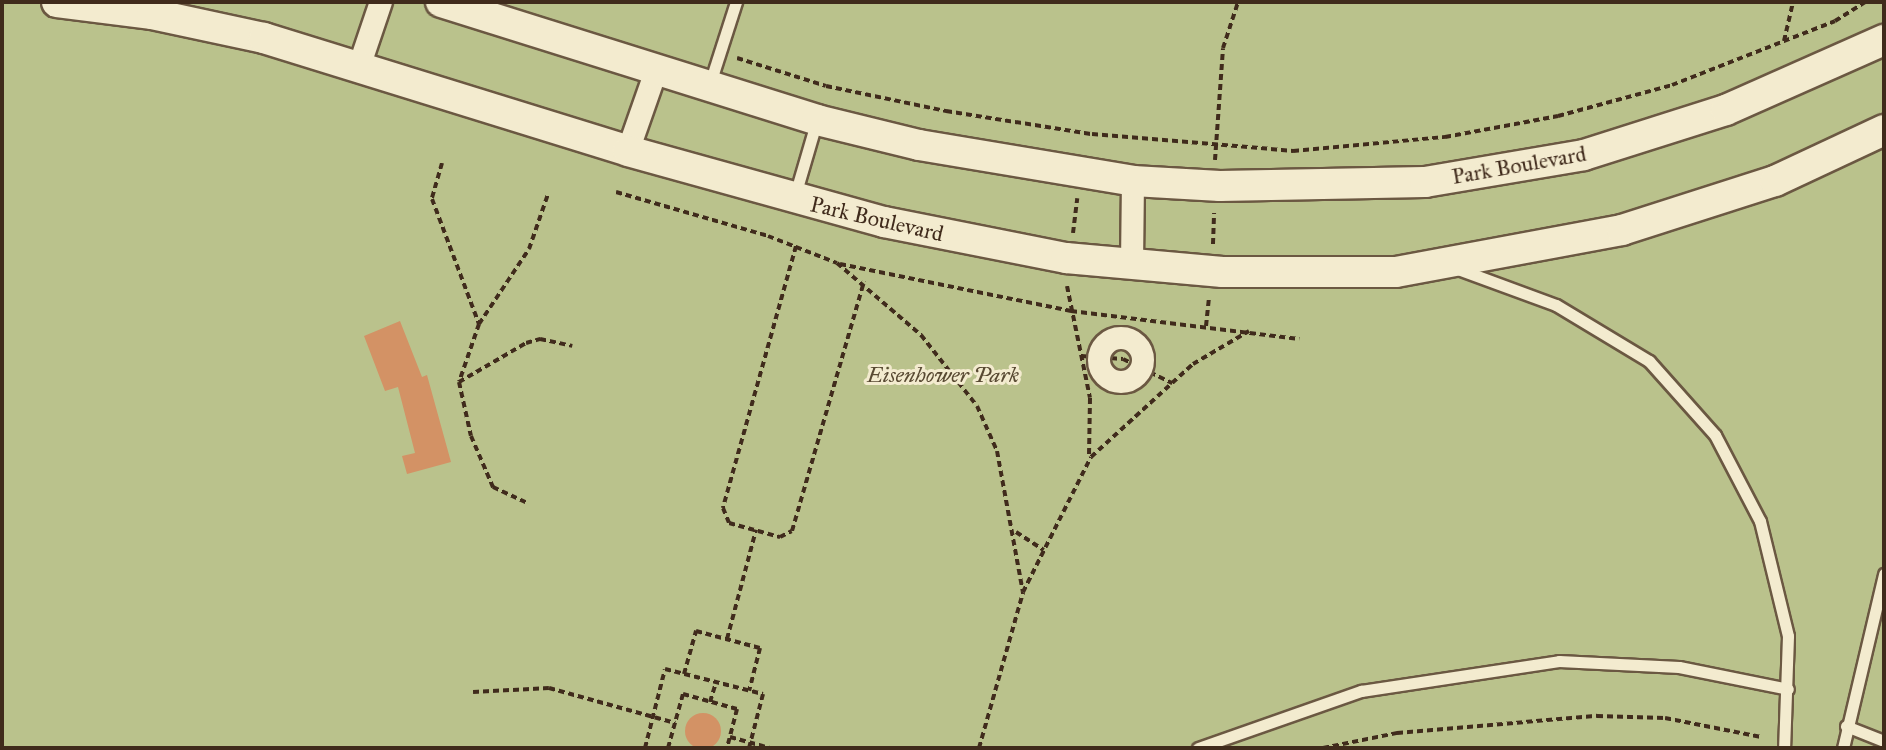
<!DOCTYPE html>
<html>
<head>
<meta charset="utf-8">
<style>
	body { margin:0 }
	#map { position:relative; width:1886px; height:750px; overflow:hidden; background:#ede0b5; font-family:"IM FELL Great Primer",serif }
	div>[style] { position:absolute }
	.green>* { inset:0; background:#bac28c; transform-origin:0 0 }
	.building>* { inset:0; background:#d39265 }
	.round { border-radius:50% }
	.path>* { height:4px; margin-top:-2px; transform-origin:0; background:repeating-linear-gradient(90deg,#402b1c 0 6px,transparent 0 10px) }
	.roads { filter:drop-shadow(2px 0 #6b5842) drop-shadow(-2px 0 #6b5842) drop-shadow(0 2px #6b5842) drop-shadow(0 -2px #6b5842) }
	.lane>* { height:11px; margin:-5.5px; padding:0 5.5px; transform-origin:5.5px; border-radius:5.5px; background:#f3ebcf }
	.street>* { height:22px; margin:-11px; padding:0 11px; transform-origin:11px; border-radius:11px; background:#f3ebcf }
	.street>.ring { margin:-11px; padding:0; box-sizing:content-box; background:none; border:22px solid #f3ebcf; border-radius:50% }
	.secondary>* { height:30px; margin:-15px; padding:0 15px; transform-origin:15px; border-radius:15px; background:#f3ebcf }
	span { translate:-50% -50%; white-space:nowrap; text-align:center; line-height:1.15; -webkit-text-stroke:6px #f3ebcf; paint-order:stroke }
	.street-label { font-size:22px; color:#402b1c }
	.park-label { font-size:22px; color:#584932; font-style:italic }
	.frame { position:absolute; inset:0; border:4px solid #402b1c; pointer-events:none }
</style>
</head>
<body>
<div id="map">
	<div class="green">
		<i style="left:2px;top:2px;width:1882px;height:746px"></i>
	</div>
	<div class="building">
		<i style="clip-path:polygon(400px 321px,422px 377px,427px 375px,451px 462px,407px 474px,402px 456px,415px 453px,398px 387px,385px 391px,364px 336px)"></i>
		<i class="round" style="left:685px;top:713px;width:36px;height:36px"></i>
	</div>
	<div class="path">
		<i style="left:1784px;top:41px;width:40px;rotate:-77deg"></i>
		<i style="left:737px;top:58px;width:93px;rotate:17.5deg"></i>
		<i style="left:826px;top:86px;width:123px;rotate:11.8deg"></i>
		<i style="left:946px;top:111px;width:148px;rotate:9deg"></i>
		<i style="left:1092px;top:134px;width:202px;rotate:4.8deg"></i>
		<i style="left:1293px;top:151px;width:153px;rotate:-5.3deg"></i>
		<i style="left:1445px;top:137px;width:115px;rotate:-10.5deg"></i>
		<i style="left:1558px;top:116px;width:118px;rotate:-15.2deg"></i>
		<i style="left:1672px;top:85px;width:175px;rotate:-21.4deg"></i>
		<i style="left:1835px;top:21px;width:36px;rotate:-32deg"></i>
		<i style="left:1215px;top:160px;width:112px;rotate:-85.9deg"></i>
		<i style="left:1223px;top:48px;width:48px;rotate:-71.9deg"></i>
		<i style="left:442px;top:163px;width:37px;rotate:106deg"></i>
		<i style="left:432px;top:199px;width:134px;rotate:69.4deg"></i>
		<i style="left:479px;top:324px;width:61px;rotate:109deg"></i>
		<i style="left:459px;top:382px;width:55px;rotate:77.5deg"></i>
		<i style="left:471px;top:436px;width:56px;rotate:66.7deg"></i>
		<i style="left:493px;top:487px;width:38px;rotate:25deg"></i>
		<i style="left:616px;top:192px;width:158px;rotate:16.1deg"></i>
		<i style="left:768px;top:236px;width:74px;rotate:21.4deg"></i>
		<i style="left:837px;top:263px;width:111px;rotate:40.6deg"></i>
		<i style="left:921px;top:335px;width:90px;rotate:51.7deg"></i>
		<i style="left:977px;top:406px;width:49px;rotate:66deg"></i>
		<i style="left:997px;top:451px;width:143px;rotate:79.6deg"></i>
		<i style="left:1073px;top:233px;width:35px;rotate:-83deg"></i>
		<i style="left:1213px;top:244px;width:31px;rotate:-88deg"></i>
		<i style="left:796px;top:246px;width:272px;rotate:105.6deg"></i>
		<i style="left:723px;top:508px;width:16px;rotate:68deg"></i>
		<i style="left:729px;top:523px;width:53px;rotate:15.4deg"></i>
		<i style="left:780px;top:537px;width:13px;rotate:-27deg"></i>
		<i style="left:792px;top:531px;width:260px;rotate:-73.9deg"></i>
		<i style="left:840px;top:264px;width:236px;rotate:11.5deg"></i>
		<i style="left:1071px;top:311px;width:230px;rotate:7deg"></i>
		<i style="left:1067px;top:286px;width:114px;rotate:78.4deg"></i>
		<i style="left:1090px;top:398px;width:60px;rotate:91deg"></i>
		<i style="left:479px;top:324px;width:90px;rotate:-56.3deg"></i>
		<i style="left:529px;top:249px;width:58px;rotate:-70.9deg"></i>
		<i style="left:1206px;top:326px;width:29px;rotate:-84deg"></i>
		<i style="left:1081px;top:356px;width:42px;rotate:4.1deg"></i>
		<i style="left:1123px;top:359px;width:55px;rotate:26.1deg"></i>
		<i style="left:459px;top:382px;width:78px;rotate:-30.2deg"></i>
		<i style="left:526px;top:343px;width:15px;rotate:-16deg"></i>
		<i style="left:540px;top:339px;width:33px;rotate:12deg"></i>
		<i style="left:1016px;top:532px;width:33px;rotate:33deg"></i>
		<i style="left:727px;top:639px;width:113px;rotate:-75.1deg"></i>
		<i style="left:684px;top:674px;width:45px;rotate:-74.4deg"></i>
		<i style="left:696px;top:631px;width:66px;rotate:14.9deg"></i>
		<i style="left:760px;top:648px;width:44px;rotate:104.3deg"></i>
		<i style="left:473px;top:692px;width:76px;rotate:-3deg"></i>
		<i style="left:549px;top:688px;width:131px;rotate:15.5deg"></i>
		<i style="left:710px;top:702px;width:21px;rotate:-73deg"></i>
		<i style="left:730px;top:737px;width:41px;rotate:15.4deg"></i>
		<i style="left:645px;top:748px;width:81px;rotate:-75.8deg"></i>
		<i style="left:665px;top:669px;width:101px;rotate:14.3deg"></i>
		<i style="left:763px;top:694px;width:56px;rotate:104.5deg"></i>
		<i style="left:668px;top:748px;width:56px;rotate:-74.5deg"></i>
		<i style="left:683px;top:694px;width:56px;rotate:15.5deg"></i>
		<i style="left:737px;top:709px;width:40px;rotate:104.4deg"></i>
		<i style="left:979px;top:748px;width:162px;rotate:-74.2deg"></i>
		<i style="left:1023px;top:592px;width:151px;rotate:-63.3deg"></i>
		<i style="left:1091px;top:457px;width:138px;rotate:-42.4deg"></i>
		<i style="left:1193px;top:364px;width:65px;rotate:-30.5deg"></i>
		<i style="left:1323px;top:748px;width:76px;rotate:-11.5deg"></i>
		<i style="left:1397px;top:733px;width:201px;rotate:-4.9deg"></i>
		<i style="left:1597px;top:716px;width:68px;rotate:1.7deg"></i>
		<i style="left:1665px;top:718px;width:98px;rotate:11.2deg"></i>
	</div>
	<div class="roads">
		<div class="lane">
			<i style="left:710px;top:83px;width:85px;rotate:-72.2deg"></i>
			<i style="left:795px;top:195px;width:78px;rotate:-73.7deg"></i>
			<i style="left:1458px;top:269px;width:104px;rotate:20.2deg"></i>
			<i style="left:1556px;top:305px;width:109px;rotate:31.1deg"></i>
			<i style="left:1649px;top:361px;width:99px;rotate:48.3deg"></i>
			<i style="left:1715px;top:435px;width:97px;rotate:62.4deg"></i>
			<i style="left:1760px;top:521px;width:118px;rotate:76.3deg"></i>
			<i style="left:1788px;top:636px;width:112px;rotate:92deg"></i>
			<i style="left:1846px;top:726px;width:41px;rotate:21.5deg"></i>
			<i style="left:1198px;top:748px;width:173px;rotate:-19.3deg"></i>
			<i style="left:1361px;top:691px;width:200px;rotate:-8.6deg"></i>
			<i style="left:1559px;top:661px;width:120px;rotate:2.9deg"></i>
			<i style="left:1679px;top:667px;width:111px;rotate:11.4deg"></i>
			<i style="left:1843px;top:748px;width:179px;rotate:-76.7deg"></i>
		</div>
		<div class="street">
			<i style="left:360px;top:64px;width:65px;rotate:-71.3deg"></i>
			<i style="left:628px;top:151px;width:85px;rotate:-70.7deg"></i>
			<i style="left:1132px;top:263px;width:82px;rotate:-89.3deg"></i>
			<i class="ring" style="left:1099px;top:338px;width:22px;height:22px"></i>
		</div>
		<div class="secondary">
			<i style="left:57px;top:2px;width:96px;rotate:7.2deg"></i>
			<i style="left:152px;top:14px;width:115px;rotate:12.1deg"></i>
			<i style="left:264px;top:38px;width:381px;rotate:17.2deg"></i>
			<i style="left:628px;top:151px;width:266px;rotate:15.5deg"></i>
			<i style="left:884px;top:222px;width:186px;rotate:11.2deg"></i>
			<i style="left:1066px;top:258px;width:157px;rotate:5.1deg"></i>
			<i style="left:1222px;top:272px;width:174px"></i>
			<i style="left:1396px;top:272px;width:230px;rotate:-10.5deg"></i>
			<i style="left:1622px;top:230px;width:161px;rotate:-17.8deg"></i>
			<i style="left:1775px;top:181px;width:120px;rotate:-25.1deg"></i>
			<i style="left:441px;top:2px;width:394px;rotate:17.4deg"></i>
			<i style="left:817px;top:120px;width:105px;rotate:13.8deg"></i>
			<i style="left:919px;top:145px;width:217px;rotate:9.5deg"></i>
			<i style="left:1133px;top:181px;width:87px;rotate:3.3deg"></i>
			<i style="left:1220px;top:186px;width:205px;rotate:-1.1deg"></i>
			<i style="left:1425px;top:182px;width:161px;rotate:-9.6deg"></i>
			<i style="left:1584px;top:155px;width:149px;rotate:-17.6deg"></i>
			<i style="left:1726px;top:110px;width:173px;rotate:-23.9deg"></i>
		</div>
	</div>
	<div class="street-label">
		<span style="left:1519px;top:165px;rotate:-10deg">Park Boulevard</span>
		<span style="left:877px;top:219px;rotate:13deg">Park Boulevard</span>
	</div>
	<div class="park-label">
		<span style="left:943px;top:375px">Eisenhower Park</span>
	</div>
	<div class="frame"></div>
</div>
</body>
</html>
